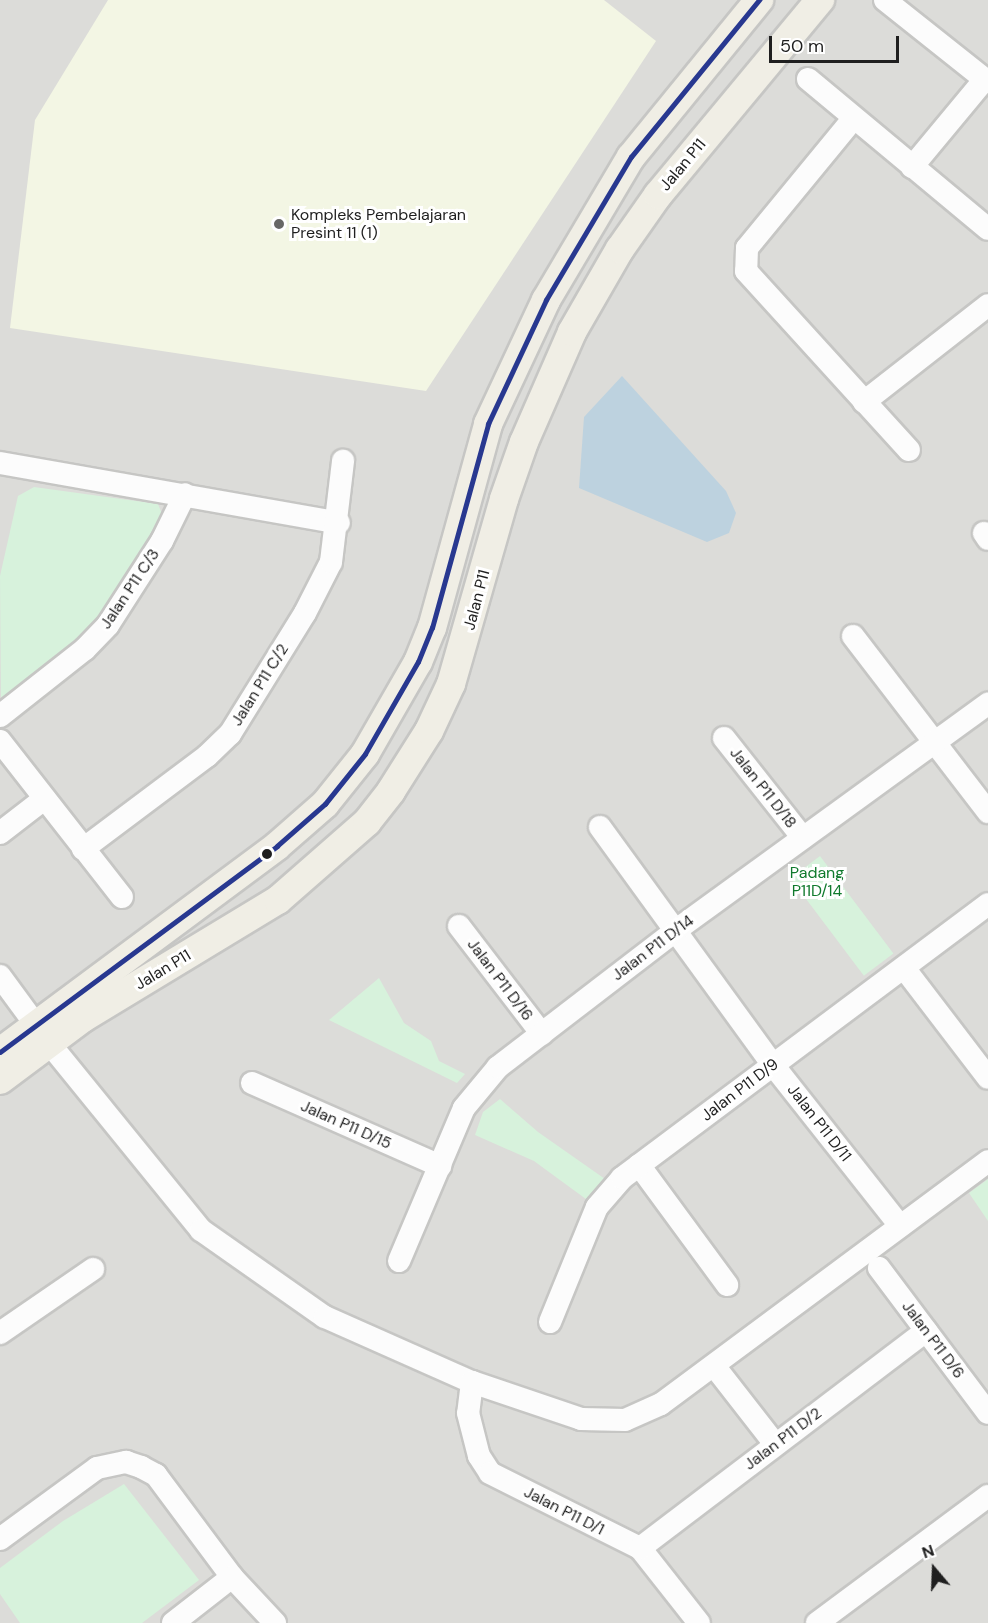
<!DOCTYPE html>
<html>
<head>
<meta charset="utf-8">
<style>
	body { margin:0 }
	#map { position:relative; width:988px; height:1623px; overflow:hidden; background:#edede8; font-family:"DM Sans",sans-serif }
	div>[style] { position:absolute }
	.residential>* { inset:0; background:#dcdcd9; transform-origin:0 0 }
	.education>* { inset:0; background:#f3f6e4 }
	.park>* { inset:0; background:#d7f2dc; transform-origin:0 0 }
	.water>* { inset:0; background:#bdd2df }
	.roads { filter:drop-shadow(2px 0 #c6c6c4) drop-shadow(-2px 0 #c6c6c4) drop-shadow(0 2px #c6c6c4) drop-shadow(0 -2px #c6c6c4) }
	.minor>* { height:22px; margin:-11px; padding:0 11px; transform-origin:11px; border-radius:11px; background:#fcfcfc }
	.major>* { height:28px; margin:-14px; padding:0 14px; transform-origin:14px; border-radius:14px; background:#f0eee5 }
	.bus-1>* { height:4.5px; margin:-2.25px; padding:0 2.25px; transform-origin:2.25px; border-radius:2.25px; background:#283890 }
	.dots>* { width:16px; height:16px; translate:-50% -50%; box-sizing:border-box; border:3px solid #fff; border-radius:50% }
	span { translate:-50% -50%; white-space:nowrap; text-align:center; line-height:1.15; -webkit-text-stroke:6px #fff; paint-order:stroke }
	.street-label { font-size:16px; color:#1f1f1f }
	.poi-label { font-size:16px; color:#1f1f1f }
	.left { translate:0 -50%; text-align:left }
	.park-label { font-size:16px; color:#107a2d }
	.north { position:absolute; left:904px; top:1539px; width:60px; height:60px; -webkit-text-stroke:4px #fff; paint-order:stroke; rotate:341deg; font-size:16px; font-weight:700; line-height:24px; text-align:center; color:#1f1f1f }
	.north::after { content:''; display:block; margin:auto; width:21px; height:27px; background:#1f1f1f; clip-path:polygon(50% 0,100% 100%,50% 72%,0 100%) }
	.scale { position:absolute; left:769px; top:36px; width:130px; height:27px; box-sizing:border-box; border:3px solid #1f1f1f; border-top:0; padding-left:8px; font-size:18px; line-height:21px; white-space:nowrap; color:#1f1f1f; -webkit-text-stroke:4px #fff; paint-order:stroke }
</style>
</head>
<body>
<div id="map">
	<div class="residential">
		<i style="left:0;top:0;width:988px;height:1623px"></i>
	</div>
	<div class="education">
		<i style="clip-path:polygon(108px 0,604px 0,656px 41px,426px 391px,10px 328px,35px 120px)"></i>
	</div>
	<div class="park">
		<i style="clip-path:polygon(34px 487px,158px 504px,164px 519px,101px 623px,1px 699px,0 576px,18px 496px)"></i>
		<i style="left:820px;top:856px;width:122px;height:37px;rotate:53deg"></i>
		<i style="clip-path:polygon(379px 978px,404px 1023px,431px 1041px,439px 1061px,465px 1074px,457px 1083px,329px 1020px)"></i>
		<i style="clip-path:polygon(500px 1099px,538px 1132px,605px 1179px,590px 1202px,534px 1161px,475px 1135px,483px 1112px)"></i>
		<i style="clip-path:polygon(988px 1179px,988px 1221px,969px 1193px)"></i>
		<i style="clip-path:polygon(124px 1484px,199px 1580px,142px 1623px,20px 1623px,0 1594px,0 1568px,63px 1521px)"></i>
	</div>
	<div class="water">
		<i style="clip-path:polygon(622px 376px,726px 491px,736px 513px,729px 533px,707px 542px,579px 488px,584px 417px)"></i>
	</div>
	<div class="roads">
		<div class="minor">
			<i style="left:885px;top:0;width:132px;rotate:38.5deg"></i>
			<i style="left:808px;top:79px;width:234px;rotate:39.8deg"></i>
			<i style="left:853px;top:119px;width:167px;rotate:129.4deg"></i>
			<i style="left:747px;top:248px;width:23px;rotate:92deg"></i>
			<i style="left:746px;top:271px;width:242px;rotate:47.7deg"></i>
			<i style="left:912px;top:167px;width:114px;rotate:-50.3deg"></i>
			<i style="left:864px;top:402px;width:157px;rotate:-38deg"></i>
			<i style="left:0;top:463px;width:344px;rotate:10deg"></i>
			<i style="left:984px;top:533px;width:7px;rotate:56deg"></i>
			<i style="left:853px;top:636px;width:222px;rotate:52.5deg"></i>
			<i style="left:0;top:716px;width:108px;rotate:-38.2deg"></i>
			<i style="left:85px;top:649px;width:33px;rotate:-46deg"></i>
			<i style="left:108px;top:625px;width:100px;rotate:-57.3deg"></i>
			<i style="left:162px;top:541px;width:52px;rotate:-63.9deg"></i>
			<i style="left:724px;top:738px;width:127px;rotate:51.7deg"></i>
			<i style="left:0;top:741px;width:198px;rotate:52deg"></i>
			<i style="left:600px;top:827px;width:294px;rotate:54deg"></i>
			<i style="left:773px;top:1065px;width:205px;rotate:51.7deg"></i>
			<i style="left:0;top:833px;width:56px;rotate:-37.7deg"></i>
			<i style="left:83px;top:849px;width:155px;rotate:-36.9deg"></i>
			<i style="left:207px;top:756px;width:32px;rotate:-44deg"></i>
			<i style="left:230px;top:734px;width:142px;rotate:-58.2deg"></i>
			<i style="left:305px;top:613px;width:57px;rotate:-63deg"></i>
			<i style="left:331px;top:562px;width:102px;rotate:-83.2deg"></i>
			<i style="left:459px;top:926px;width:136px;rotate:52.5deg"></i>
			<i style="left:904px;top:968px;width:138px;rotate:52.6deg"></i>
			<i style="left:0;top:976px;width:83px;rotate:53.8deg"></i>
			<i style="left:49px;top:1043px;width:241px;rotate:50.9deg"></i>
			<i style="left:201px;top:1230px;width:151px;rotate:35.1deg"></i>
			<i style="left:325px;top:1317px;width:161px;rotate:23.9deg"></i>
			<i style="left:472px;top:1382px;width:115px;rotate:18.7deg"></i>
			<i style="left:581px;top:1419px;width:44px;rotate:1.3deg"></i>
			<i style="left:625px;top:1420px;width:39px;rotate:-24deg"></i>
			<i style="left:661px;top:1404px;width:407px;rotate:-36.6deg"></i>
			<i style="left:252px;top:1083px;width:206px;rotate:23.8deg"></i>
			<i style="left:639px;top:1165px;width:149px;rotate:53.7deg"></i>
			<i style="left:399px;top:1261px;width:166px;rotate:-67deg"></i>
			<i style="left:464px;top:1108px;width:53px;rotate:-50.3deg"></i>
			<i style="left:498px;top:1067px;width:223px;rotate:-37.5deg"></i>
			<i style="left:675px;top:931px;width:387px;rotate:-36deg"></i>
			<i style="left:879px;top:1268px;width:181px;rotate:53.1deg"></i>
			<i style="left:550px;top:1322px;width:124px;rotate:-67.8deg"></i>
			<i style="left:597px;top:1207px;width:38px;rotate:-49deg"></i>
			<i style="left:622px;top:1178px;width:457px;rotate:-36.8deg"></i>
			<i style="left:0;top:1333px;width:113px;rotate:-34.5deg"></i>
			<i style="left:715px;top:1367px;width:98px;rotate:52.1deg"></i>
			<i style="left:472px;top:1382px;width:31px;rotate:97deg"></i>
			<i style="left:468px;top:1413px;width:44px;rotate:75.7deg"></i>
			<i style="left:479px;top:1456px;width:20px;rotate:57deg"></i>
			<i style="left:490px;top:1473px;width:168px;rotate:26.6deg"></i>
			<i style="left:640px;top:1548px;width:95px;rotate:51.8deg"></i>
			<i style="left:0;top:1539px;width:120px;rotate:-36.2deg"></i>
			<i style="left:97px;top:1468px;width:30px;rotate:-12deg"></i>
			<i style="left:126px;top:1462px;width:16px;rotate:18deg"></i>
			<i style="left:141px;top:1467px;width:17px;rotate:28deg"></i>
			<i style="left:156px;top:1475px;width:127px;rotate:53.3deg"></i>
			<i style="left:232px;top:1577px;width:63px;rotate:46.9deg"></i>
			<i style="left:640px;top:1548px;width:359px;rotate:-37.2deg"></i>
			<i style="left:173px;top:1623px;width:75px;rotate:-37.9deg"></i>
			<i style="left:817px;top:1623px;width:213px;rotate:-36.6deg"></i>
		</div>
		<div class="major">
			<i style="left:0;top:1052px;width:345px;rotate:-36.6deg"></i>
			<i style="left:277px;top:846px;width:64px;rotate:-41.2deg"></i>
			<i style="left:325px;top:804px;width:64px;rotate:-51.3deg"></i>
			<i style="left:365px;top:754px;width:106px;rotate:-60.1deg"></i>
			<i style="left:418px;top:662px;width:37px;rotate:-68deg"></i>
			<i style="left:432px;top:628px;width:212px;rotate:-74.6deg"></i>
			<i style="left:488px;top:424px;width:137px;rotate:-64.9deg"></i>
			<i style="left:546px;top:300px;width:166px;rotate:-59.3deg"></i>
			<i style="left:631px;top:157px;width:203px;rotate:-50.8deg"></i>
			<i style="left:0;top:1080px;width:104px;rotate:-36.8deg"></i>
			<i style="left:83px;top:1018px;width:228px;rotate:-31.2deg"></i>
			<i style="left:278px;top:900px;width:118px;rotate:-41.2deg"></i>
			<i style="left:367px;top:822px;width:39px;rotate:-52deg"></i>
			<i style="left:391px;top:791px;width:71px;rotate:-57.7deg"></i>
			<i style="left:429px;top:731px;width:52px;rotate:-64.9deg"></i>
			<i style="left:451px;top:684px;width:192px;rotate:-74deg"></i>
			<i style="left:504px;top:499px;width:60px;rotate:-70.7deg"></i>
			<i style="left:524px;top:442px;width:120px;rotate:-66.4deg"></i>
			<i style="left:572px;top:332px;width:96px;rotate:-60deg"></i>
			<i style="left:620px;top:249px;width:66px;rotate:-54.9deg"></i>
			<i style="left:658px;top:195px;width:254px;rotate:-50.3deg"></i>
		</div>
	</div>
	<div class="bus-1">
		<i style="left:0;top:1052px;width:345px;rotate:-36.6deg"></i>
		<i style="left:277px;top:846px;width:64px;rotate:-41.2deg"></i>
		<i style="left:325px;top:804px;width:64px;rotate:-51.3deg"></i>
		<i style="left:365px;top:754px;width:106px;rotate:-60.1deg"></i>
		<i style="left:418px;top:662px;width:37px;rotate:-68deg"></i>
		<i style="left:432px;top:628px;width:212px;rotate:-74.6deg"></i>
		<i style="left:488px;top:424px;width:137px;rotate:-64.9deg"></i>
		<i style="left:546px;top:300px;width:166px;rotate:-59.3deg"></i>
		<i style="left:631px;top:157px;width:203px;rotate:-50.8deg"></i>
	</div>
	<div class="dots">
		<i style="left:279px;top:224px;background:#676765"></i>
		<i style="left:267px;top:854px;background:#1f1f1f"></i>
	</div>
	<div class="street-label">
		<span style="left:683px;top:165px;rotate:-50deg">Jalan P11</span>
		<span style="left:130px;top:589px;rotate:-56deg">Jalan P11 C/3</span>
		<span style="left:477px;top:600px;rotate:-75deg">Jalan P11</span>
		<span style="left:260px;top:685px;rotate:-58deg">Jalan P11 C/2</span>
		<span style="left:763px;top:788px;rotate:52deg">Jalan P11 D/18</span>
		<span style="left:653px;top:948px;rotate:-37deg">Jalan P11 D/14</span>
		<span style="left:163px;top:970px;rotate:-31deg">Jalan P11</span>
		<span style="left:500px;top:980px;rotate:53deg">Jalan P11 D/16</span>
		<span style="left:740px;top:1090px;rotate:-37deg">Jalan P11 D/9</span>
		<span style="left:819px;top:1123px;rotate:52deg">Jalan P11 D/11</span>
		<span style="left:346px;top:1125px;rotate:24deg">Jalan P11 D/15</span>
		<span style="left:933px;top:1340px;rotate:53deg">Jalan P11 D/6</span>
		<span style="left:783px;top:1439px;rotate:-37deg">Jalan P11 D/2</span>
		<span style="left:564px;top:1511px;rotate:27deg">Jalan P11 D/1</span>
	</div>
	<div class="poi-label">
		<span class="left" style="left:291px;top:224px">Kompleks Pembelajaran<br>Presint 11 (1)</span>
	</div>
	<div class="park-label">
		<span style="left:817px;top:882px">Padang<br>P11D/14</span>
	</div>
	<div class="north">N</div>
	<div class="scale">50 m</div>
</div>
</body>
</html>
